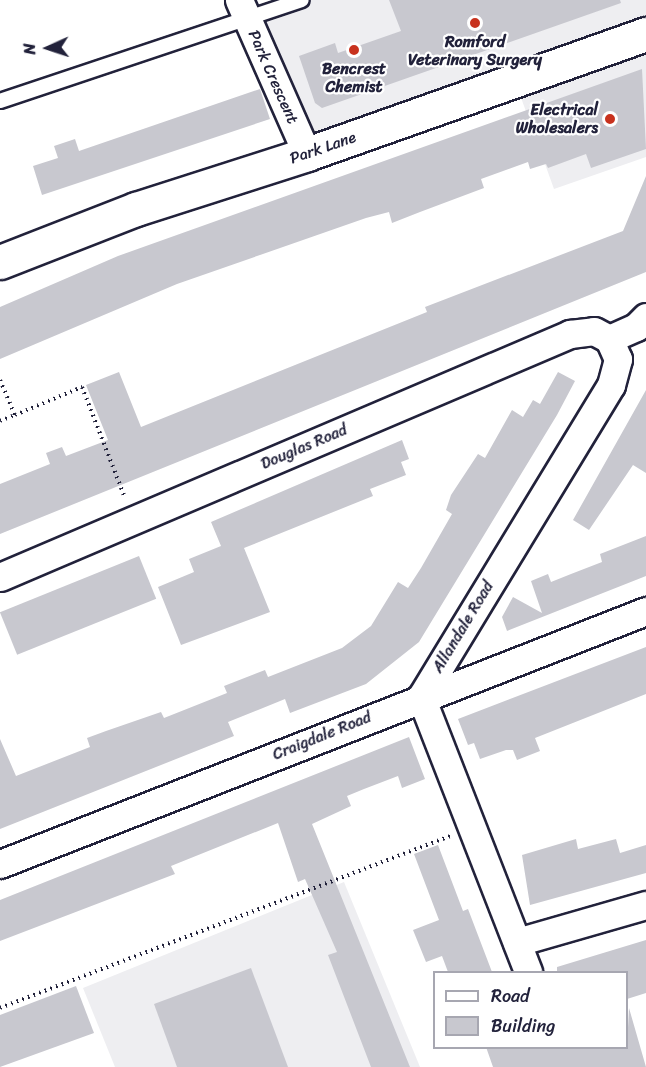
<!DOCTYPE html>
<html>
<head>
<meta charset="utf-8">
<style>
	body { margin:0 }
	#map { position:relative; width:646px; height:1067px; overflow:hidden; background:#fff; font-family:Sriracha,sans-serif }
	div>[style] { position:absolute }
	.built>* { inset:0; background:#eeeef1 }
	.building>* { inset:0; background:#c8c8cf; transform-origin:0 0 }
	.path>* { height:4px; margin-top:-2px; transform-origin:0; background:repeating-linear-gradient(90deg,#22223b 0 1.5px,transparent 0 6px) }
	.roads { filter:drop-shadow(2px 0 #22223b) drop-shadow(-2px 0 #22223b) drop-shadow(0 2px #22223b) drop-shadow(0 -2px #22223b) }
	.lane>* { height:14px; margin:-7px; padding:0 7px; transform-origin:7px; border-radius:7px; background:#fff }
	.street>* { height:27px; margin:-13.5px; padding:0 13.5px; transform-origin:13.5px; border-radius:13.5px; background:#fff }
	.secondary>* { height:33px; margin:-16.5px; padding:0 16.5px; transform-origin:16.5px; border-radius:16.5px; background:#fff }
	.dots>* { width:16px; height:16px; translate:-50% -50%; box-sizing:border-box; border:3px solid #fff; border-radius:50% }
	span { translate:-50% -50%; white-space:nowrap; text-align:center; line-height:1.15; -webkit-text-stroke:4.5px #fff; paint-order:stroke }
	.poi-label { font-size:16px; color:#22223b; font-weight:700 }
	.right { translate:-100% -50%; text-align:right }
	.street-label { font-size:16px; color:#22223b }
	.legend { position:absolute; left:433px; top:971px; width:195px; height:78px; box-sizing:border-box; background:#fff; border:2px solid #a7a7b1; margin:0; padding:8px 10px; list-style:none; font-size:18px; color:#22223b }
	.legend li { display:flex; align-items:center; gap:12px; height:30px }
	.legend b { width:30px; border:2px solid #a7a7b1 }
	.north { position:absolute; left:18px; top:18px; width:60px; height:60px; -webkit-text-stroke:4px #fff; paint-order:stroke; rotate:267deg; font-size:16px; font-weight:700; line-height:24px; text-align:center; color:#22223b }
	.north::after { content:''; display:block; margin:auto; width:21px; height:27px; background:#22223b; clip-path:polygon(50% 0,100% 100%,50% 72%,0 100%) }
</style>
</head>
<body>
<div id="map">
	<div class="built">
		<i style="clip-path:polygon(301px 0,646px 0,646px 157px,554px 189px,515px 81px,307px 154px,247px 18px)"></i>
		<i style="clip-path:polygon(344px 882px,420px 1067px,115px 1067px,83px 988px)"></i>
	</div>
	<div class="building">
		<i style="clip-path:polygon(389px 0,620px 0,621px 3px,322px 108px,315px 103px,299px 56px,335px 43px,338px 53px,401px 31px)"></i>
		<i style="clip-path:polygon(642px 69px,646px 149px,591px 168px,586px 154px,548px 168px,546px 164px,530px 169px,528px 162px,481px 179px,484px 188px,420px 212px,392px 223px,389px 212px,366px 218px,177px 284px,0 359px,0 307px,118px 256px)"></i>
		<i style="clip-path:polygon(260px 89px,270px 119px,42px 195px,33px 166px,58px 158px,54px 146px,75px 139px,79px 151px)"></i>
		<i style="clip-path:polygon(646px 176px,646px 272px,0 534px,0 484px,50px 464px,46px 453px,62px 447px,66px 456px,108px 440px,86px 385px,119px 372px,141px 427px,427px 312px,425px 307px,623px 231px)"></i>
		<i style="clip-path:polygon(558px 372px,575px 381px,557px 415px,419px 642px,366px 684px,290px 713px,285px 699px,258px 710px,228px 722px,234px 736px,0 829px,0 739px,16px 776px,90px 747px,87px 738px,106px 731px,161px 712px,164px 718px,227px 693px,224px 686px,265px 670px,268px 677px,342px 648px,371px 626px,398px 582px,408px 588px,421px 568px,452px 514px,446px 510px,451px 495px,478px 454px,485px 458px,512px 410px,523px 417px,533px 400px,540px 404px)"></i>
		<i style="clip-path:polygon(646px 390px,646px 473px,633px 465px,589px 530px,573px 520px)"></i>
		<i style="clip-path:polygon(402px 440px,409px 459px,401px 462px,406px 475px,370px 489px,373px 496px,244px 548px,270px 612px,181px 645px,158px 587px,194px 572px,189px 559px,221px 546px,211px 522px)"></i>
		<i style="clip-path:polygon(646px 536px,646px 576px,507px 631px,502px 617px,513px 597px,542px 613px,531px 581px,548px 574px,551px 582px,571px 574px,602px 562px,600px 554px)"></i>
		<i style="left:139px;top:556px;width:46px;height:150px;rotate:68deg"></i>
		<i style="clip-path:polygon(646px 647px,646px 694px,535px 738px,540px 751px,517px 760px,513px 750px,506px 750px,480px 759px,474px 743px,468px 745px,458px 719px)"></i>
		<i style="clip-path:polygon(409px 737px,425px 779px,402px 788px,398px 776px,364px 789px,347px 796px,351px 806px,312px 824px,410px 1067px,371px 1067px,328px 955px,337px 952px,305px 879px,298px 882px,278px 823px,171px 866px,175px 874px,0 941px,0 900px)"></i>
		<i style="clip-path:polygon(576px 839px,578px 849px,616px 839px,620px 853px,646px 845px,646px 873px,530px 905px,522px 855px)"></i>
		<i style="clip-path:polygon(438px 845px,463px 911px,468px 909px,492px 972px,448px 972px,442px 956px,426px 962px,413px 930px,439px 920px,414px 854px)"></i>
		<i style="clip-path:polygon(646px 940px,646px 993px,627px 999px,627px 972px,557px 972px,557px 967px)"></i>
		<i style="clip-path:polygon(251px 968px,288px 1067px,177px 1067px,154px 1004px)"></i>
		<i style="clip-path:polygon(76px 986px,94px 1033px,0 1067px,0 1015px)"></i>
		<i style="clip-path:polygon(629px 1008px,646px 1067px,493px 1067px,486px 1047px,627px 1047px)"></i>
	</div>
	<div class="path">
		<i style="left:0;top:380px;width:38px;rotate:67deg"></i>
		<i style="left:15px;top:415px;width:73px;rotate:-22.7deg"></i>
		<i style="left:82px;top:387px;width:119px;rotate:68.8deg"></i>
		<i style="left:0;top:421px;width:16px;rotate:-22deg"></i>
		<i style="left:0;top:1008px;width:483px;rotate:-20.9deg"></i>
	</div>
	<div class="roads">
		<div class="lane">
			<i style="left:0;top:101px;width:318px;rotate:-18.5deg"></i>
		</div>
		<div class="street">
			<i style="left:239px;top:0;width:168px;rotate:66.2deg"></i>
			<i style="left:609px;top:339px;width:30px;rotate:-24deg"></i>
			<i style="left:636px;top:327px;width:14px;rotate:-45deg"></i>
			<i style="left:0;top:577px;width:620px;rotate:-23.09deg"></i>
			<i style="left:570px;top:334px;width:24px;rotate:-7deg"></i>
			<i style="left:594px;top:331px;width:17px;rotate:28deg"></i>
			<i style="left:609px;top:339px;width:22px;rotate:66deg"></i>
			<i style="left:618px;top:359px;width:27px;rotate:105deg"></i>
			<i style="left:611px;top:385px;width:365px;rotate:121.3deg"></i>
			<i style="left:421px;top:697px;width:295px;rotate:68.7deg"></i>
			<i style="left:0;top:864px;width:694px;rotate:-21.39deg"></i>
			<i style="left:517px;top:942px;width:134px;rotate:-16deg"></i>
		</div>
		<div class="secondary">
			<i style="left:0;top:262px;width:146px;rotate:-21.3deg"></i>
			<i style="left:136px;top:209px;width:180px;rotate:-17.8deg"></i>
			<i style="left:307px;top:154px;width:360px;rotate:-19.5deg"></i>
		</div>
	</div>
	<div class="dots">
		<i style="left:475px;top:23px;background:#c8321e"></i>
		<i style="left:354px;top:50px;background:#c8321e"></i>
		<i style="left:610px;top:119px;background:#c8321e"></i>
	</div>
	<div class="poi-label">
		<span style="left:475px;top:51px">Romford<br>Veterinary Surgery</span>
		<span style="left:354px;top:78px">Bencrest<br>Chemist</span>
		<span class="right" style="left:598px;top:119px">Electrical<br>Wholesalers</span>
	</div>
	<div class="street-label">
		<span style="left:273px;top:77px;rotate:66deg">Park Crescent</span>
		<span style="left:323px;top:148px;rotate:-19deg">Park Lane</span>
		<span style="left:304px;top:447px;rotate:-23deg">Douglas Road</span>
		<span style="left:463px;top:627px;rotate:-59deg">Allandale Road</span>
		<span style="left:322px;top:736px;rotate:-22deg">Craigdale Road</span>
	</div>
	<ul class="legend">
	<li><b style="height:8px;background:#fff"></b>Road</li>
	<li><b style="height:16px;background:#c8c8cf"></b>Building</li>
	</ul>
	<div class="north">N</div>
</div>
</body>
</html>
